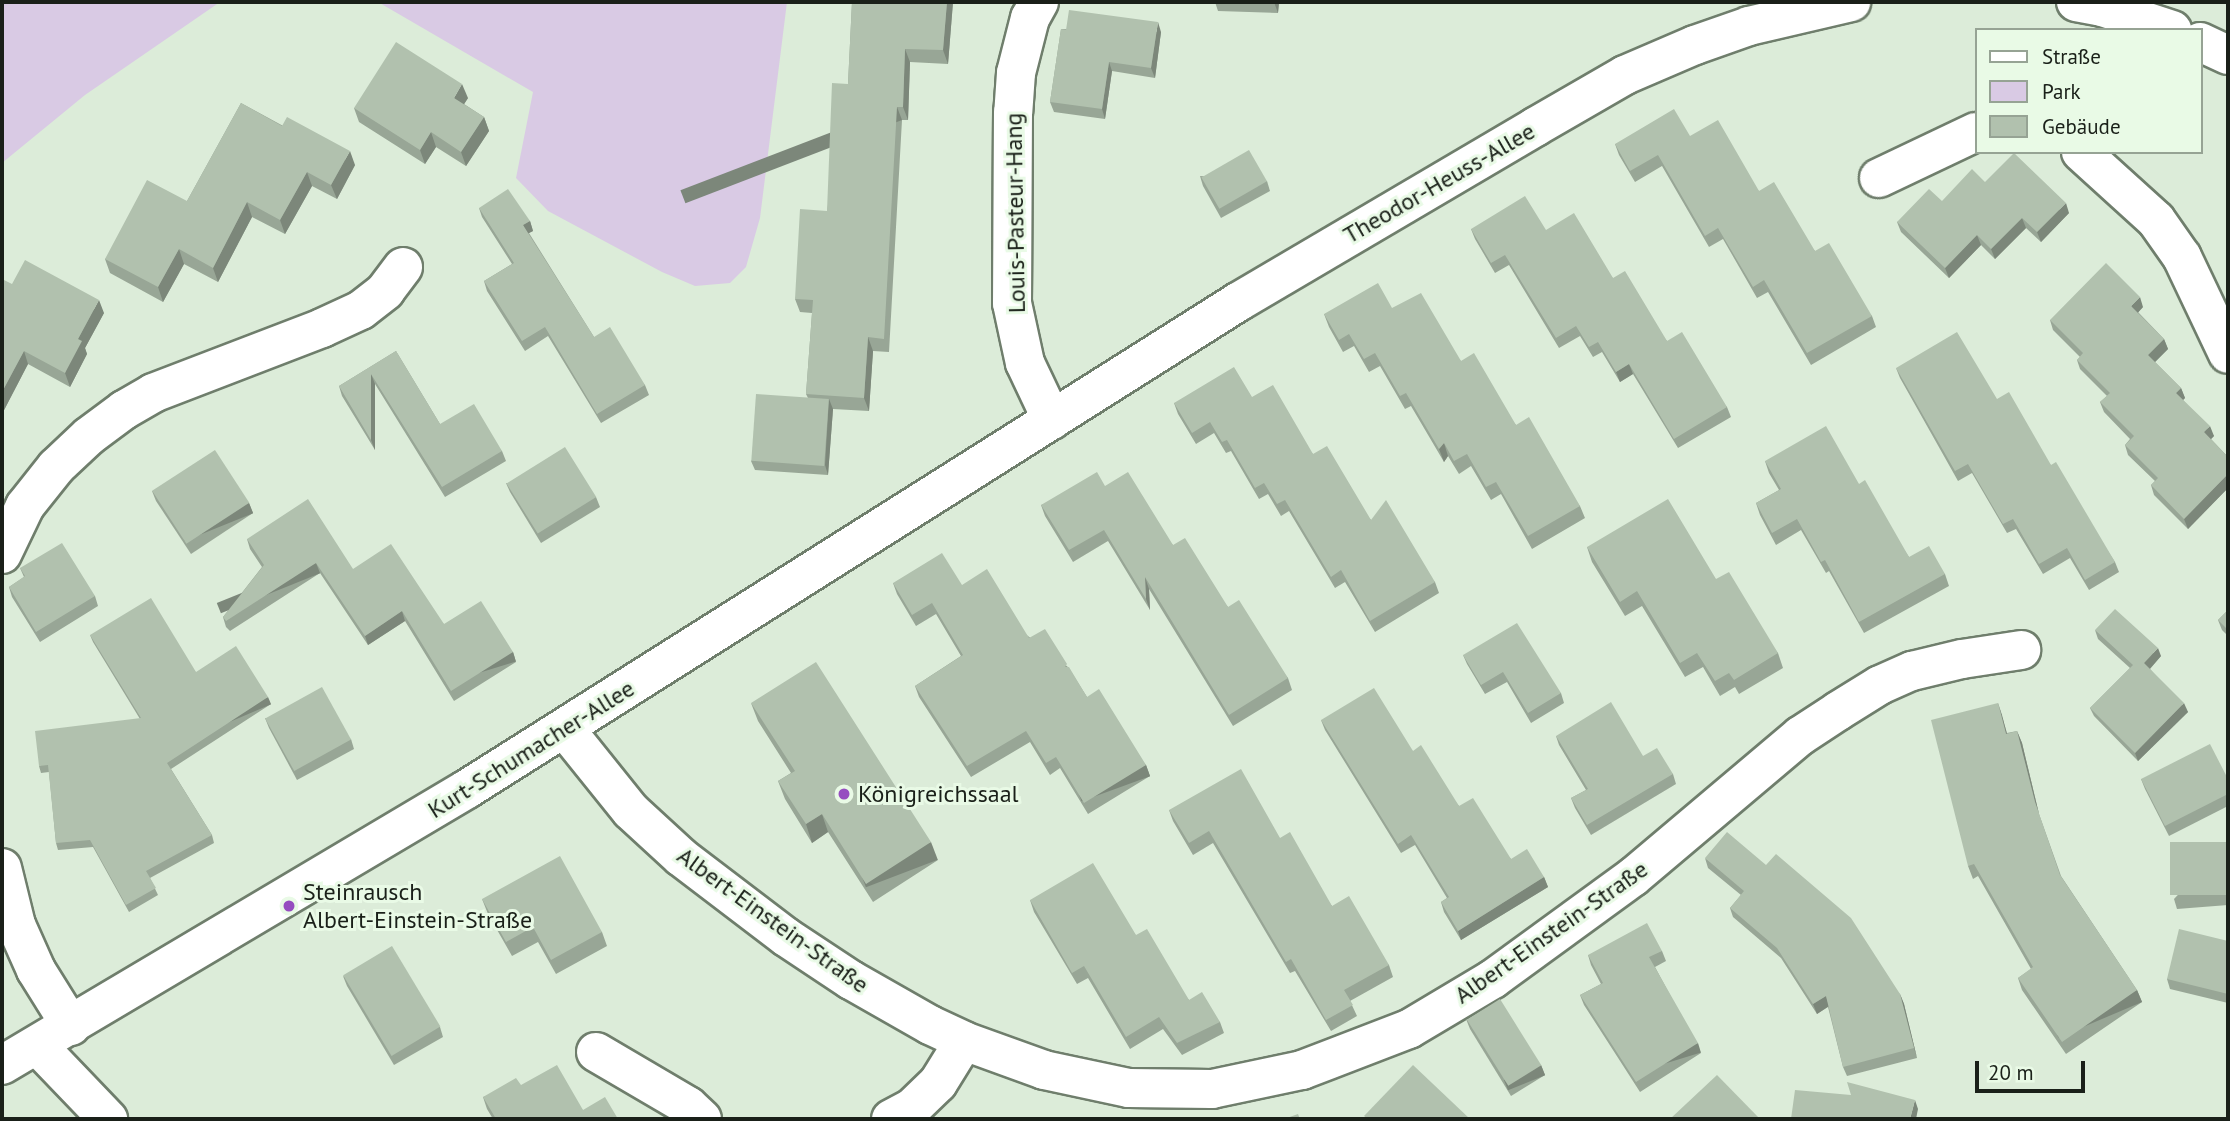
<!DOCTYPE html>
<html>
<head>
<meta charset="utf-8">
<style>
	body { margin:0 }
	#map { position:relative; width:2230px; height:1121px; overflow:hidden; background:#dcecd9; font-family:"PT Sans",sans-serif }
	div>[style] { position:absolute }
	.green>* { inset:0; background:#d9cae4 }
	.roads { filter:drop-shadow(2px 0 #6f7e6c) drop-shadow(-2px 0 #6f7e6c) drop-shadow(0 2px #6f7e6c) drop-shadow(0 -2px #6f7e6c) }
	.street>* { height:38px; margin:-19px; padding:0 19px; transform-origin:19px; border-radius:19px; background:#fff }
	.wall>* { inset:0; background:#98a696 }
	.shaded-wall>* { inset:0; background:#7c877a; transform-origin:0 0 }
	.building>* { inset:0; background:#b1c1ae; transform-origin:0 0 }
	.dots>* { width:19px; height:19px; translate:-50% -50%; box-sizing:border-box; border:4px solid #e9fae6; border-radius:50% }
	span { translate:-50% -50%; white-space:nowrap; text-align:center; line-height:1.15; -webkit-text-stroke:6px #e9fae6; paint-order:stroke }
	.street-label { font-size:24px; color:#1a2019 }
	.poi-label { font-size:24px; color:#1a2019 }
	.left { translate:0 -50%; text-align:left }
	.frame { position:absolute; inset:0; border:4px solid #1a2019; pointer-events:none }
	.legend { position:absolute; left:1975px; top:28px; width:228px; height:126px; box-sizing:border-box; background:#e9fae6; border:2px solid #96a394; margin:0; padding:9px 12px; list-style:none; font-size:21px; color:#1a2019 }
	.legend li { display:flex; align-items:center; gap:14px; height:35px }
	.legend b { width:35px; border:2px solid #96a394 }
	.scale { position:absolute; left:1975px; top:1061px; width:110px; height:32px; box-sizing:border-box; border:4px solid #1a2019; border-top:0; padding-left:9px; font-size:21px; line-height:24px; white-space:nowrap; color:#1a2019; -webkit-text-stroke:5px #e9fae6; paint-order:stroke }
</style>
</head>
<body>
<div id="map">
	<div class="green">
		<i style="clip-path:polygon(2px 2px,220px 2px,85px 95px,2px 163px)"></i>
		<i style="clip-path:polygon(378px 2px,787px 2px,760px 218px,746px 267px,730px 283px,695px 286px,662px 272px,548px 211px,516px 178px,533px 92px)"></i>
	</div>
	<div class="roads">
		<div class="street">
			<i style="left:1039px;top:2px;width:18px;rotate:119deg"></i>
			<i style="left:1030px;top:18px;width:57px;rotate:104.3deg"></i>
			<i style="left:1016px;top:73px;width:39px;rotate:94deg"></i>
			<i style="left:1013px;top:112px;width:191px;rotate:90.3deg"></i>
			<i style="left:1012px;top:303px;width:61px;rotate:77.8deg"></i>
			<i style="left:1025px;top:363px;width:63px;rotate:64.7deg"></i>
			<i style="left:2076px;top:2px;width:26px;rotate:11deg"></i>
			<i style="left:2102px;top:7px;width:74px;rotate:18.2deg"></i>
			<i style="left:2200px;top:42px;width:31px;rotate:25deg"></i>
			<i style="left:2081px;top:152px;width:101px;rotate:42.2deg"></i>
			<i style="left:2156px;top:220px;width:45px;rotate:54.9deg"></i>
			<i style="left:2182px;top:257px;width:107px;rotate:64.6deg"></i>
			<i style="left:1879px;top:178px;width:107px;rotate:-25.4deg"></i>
			<i style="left:2px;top:554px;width:53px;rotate:-64.4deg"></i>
			<i style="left:25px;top:506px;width:50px;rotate:-51.5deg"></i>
			<i style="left:56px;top:467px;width:45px;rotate:-43.2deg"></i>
			<i style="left:89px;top:436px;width:44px;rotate:-36.6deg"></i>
			<i style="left:124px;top:410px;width:34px;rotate:-30deg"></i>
			<i style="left:153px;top:393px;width:181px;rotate:-21deg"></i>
			<i style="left:322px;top:328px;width:43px;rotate:-24.8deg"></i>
			<i style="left:361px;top:310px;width:31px;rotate:-38deg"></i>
			<i style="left:385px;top:291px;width:30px;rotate:-53deg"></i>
			<i style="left:565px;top:729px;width:105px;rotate:51.2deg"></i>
			<i style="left:631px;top:811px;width:68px;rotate:42.6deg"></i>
			<i style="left:681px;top:857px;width:132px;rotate:37.3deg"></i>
			<i style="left:786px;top:937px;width:78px;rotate:33.5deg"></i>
			<i style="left:851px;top:980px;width:91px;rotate:29.7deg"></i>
			<i style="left:930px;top:1025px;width:38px;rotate:25deg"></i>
			<i style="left:964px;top:1041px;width:85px;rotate:19.9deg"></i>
			<i style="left:1044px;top:1070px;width:87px;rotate:12deg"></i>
			<i style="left:1129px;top:1088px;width:83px;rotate:0.7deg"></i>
			<i style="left:1212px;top:1089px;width:92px;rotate:-11.9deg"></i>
			<i style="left:1302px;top:1070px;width:115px;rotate:-21deg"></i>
			<i style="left:1409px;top:1029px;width:98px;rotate:-30.8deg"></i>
			<i style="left:1493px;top:979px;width:173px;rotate:-36.1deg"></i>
			<i style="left:1633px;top:877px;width:219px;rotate:-40.2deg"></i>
			<i style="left:1800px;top:736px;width:45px;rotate:-33.3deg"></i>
			<i style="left:1838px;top:711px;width:49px;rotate:-31.8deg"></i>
			<i style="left:1880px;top:685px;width:35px;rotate:-24deg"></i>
			<i style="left:1912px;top:671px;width:51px;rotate:-13.5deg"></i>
			<i style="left:1962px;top:659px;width:60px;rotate:-8.7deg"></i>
			<i style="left:2px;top:868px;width:59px;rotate:76.2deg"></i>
			<i style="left:16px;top:925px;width:49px;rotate:66deg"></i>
			<i style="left:36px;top:970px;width:66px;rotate:58deg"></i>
			<i style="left:37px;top:1045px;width:103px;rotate:46.2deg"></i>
			<i style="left:596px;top:1052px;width:107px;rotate:30.4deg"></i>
			<i style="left:688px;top:1106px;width:19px;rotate:43deg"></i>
			<i style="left:2px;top:1065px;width:541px;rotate:-30.69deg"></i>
			<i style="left:467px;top:789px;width:912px;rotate:-32.28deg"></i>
			<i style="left:1238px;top:302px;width:345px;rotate:-30.5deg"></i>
			<i style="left:1535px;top:127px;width:104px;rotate:-30deg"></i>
			<i style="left:1625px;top:75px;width:76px;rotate:-23.2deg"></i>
			<i style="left:1695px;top:45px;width:57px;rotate:-19.4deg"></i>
			<i style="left:1749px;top:26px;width:105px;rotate:-13.2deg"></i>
			<i style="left:891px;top:1119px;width:24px;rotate:-28deg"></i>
			<i style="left:912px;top:1108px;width:36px;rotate:-44deg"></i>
			<i style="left:938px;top:1083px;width:49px;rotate:-58.2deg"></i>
		</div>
	</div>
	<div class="wall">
		<i style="clip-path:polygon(852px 2px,953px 2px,948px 64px,910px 62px,908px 120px,902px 120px,889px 352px,873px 351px,869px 411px,833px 409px,828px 475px,755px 470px,751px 461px,808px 398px,806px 394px,812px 313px,800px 312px,795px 299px,827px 211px,848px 84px)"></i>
		<i style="clip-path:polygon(1215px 2px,1279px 2px,1278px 13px,1218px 11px)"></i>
		<i style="clip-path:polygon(1061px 29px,1161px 32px,1155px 78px,1112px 71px,1105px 119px,1054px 112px,1050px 102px)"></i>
		<i style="clip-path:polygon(468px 98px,464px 104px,484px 117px,489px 131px,466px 166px,436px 147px,425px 164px,359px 122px,354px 108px)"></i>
		<i style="clip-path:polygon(241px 103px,355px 165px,337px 199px,312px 186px,285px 234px,252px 217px,218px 282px,184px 264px,163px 302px,110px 273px,105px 259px,187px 201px)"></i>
		<i style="clip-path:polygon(1690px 136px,1759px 191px,1815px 251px,1872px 316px,1876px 327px,1811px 365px,1768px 292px,1757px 298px,1723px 239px,1709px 247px,1662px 166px,1635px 182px,1619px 155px,1615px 144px)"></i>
		<i style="clip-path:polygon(1200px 176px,1267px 181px,1270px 191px,1221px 218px,1203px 186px)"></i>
		<i style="clip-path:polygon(1985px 182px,2069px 213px,2041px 242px,2026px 228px,1995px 259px,1981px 245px,1949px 278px,1901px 232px,1897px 222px)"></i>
		<i style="clip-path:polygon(479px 208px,530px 221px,533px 231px,529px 233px,594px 337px,645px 385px,649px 395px,601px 423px,548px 336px,525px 351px,487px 291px,484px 281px,512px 264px,482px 217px)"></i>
		<i style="clip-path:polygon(1471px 229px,1546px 230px,1613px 278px,1667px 341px,1727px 407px,1731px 417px,1678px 448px,1633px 374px,1620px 382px,1602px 352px,1593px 357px,1580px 336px,1559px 348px,1509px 265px,1495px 273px,1475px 239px)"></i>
		<i style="clip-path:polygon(12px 284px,104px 313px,85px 348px,87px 354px,70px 387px,28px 364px,2px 414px)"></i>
		<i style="clip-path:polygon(2143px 307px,2138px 312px,2164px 339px,2168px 349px,2155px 362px,2181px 388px,2185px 398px,2183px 400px,2214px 436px,2211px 439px,2228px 457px,2228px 488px,2188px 529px,2154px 495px,2151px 485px,2155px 481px,2128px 455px,2125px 445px,2130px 439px,2104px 412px,2100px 402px,2107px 396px,2080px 369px,2077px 360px,2080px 357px,2053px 330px,2050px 320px)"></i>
		<i style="clip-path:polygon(1392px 308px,1461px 361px,1516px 425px,1580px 506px,1585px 518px,1532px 549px,1501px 494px,1491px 500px,1471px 466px,1459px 474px,1448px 456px,1444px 462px,1411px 406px,1405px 409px,1380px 366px,1369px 372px,1354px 346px,1343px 352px,1329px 327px,1324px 314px)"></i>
		<i style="clip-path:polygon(396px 351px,440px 424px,502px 451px,506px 461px,445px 497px,375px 384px,375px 450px,342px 396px,339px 386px)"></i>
		<i style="clip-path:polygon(1896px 368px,2051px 465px,2115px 562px,2119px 572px,2089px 590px,2070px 558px,2043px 574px,2016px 529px,2007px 533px,1972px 473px,1958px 481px,1900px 378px)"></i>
		<i style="clip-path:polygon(1252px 397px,1313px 454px,1371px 520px,1435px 582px,1439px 593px,1375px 632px,1345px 582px,1335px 588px,1289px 511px,1281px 516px,1268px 494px,1259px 499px,1231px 451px,1226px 453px,1214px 433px,1196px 444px,1178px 414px,1174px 403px)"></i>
		<i style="clip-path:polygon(1765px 461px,1859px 484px,1909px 557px,1945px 574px,1949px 586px,1864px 633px,1829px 571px,1826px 573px,1801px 530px,1776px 545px,1760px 515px,1756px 503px,1779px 490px,1769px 473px)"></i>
		<i style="clip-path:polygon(506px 483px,596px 497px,600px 507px,541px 543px,510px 492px)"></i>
		<i style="clip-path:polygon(1105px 486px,1173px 545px,1228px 607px,1288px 678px,1292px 690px,1233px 726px,1149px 589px,1150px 610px,1108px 541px,1073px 562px,1045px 516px,1041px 505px)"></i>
		<i style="clip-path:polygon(152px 491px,249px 503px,253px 513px,191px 554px,156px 501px)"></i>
		<i style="clip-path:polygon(247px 539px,353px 569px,444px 624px,513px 652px,516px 662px,454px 701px,405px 621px,368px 645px,320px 573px,230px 631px,226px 627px,223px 617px,262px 567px,250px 549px)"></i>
		<i style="clip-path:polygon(1587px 547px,1716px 579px,1778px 653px,1783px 668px,1739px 694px,1735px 687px,1720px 696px,1703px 667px,1685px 677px,1642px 606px,1625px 616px,1592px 562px)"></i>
		<i style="clip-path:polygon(20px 568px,95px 596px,98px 606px,40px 642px,12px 597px,9px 587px,24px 577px)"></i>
		<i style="clip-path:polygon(893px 583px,962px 585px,1068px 667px,1087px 697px,1146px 765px,1150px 776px,1088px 814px,1060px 768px,1050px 775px,1030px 742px,971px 777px,919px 697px,915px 686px,961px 656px,936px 614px,916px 626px,897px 594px)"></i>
		<i style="clip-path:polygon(2228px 610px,2228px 636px,2222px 630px,2218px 620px)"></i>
		<i style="clip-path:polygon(2095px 630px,2161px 656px,2150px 669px,2188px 712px,2138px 761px,2094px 716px,2090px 708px,2130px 668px,2098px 639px)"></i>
		<i style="clip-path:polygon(90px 635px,196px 672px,271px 704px,171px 769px,212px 835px,214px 843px,150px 878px,158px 895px,129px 912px,93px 847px,58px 850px,56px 843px,49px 772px,41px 773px,39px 766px,140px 719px,93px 642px)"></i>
		<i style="clip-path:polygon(1463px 655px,1561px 693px,1564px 703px,1531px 723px,1507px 682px,1485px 694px,1467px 664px)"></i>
		<i style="clip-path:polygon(751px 703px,938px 860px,873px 902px,828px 832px,812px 843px,785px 799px,778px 781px,791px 773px,758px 721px)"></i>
		<i style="clip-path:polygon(1998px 703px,2007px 733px,2017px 731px,2022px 743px,2039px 814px,2061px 876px,2137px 990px,2142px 1002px,2066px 1054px,2022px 990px,2018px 978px,2031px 969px,1978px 876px,1973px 879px,1968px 866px)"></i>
		<i style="clip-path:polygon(265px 718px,351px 739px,354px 749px,297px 780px,269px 728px)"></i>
		<i style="clip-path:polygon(1321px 720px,1413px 751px,1459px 806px,1511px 859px,1544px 877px,1548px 887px,1461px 940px,1444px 912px,1441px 902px,1447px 898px,1415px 845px,1401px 853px,1325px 730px)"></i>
		<i style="clip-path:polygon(1556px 736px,1643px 756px,1673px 774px,1676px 784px,1591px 835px,1575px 808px,1571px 798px,1586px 790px,1559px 745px)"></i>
		<i style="clip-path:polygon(2141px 779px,2228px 779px,2228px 806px,2169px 836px,2145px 789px)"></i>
		<i style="clip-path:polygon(1169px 810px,1280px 838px,1332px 906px,1389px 965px,1393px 977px,1350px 1001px,1357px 1016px,1331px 1031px,1295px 971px,1290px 973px,1213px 843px,1193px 855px,1173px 821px)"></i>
		<i style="clip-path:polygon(2228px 842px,2228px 905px,2177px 909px,2174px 899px)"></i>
		<i style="clip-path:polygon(1705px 858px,1900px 994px,1904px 1004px,1917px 1058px,1847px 1076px,1843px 1067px,1828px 1007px,1817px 1014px,1781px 958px,1733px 917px,1730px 908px,1741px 895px,1708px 868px)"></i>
		<i style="clip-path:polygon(482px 899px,602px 932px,607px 946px,556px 974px,538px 942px,512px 956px,488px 914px)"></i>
		<i style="clip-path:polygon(1030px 900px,1136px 935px,1189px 1000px,1220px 1022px,1224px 1033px,1182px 1055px,1163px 1029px,1130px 1049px,1088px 978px,1077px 984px,1034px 912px)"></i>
		<i style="clip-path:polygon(2228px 941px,2228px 1003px,2170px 989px,2167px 979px)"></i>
		<i style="clip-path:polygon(1662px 951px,1666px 961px,1655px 967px,1701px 1053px,1640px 1092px,1584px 1005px,1580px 995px,1601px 984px,1591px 965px,1588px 955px)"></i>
		<i style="clip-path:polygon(343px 976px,440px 1027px,443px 1037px,394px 1065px,347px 986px)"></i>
		<i style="clip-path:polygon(1466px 1019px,1541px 1065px,1545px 1075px,1511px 1096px,1470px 1029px)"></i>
		<i style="clip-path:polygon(521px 1085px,583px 1110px,618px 1119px,493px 1119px,487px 1109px,483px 1097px)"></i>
	</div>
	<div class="shaded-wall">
		<i style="clip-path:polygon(947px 2px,953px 2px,948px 64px,943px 50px)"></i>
		<i style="clip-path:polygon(1274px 2px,1279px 2px,1278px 13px)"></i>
		<i style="clip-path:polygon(1158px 22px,1161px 32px,1155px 78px,1151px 68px)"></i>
		<i style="clip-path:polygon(905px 49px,910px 62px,908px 120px,903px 107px)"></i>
		<i style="clip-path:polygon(1109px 62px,1112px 71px,1105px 119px,1102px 109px)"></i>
		<i style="clip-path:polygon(462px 84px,468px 98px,459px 112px,454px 98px)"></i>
		<i style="left:897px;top:107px;width:14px;height:232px;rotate:69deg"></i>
		<i style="clip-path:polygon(484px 117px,489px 131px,466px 166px,461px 152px)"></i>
		<i style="clip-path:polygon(431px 132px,436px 147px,425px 164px,420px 150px)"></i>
		<i style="clip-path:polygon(350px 151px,355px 165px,337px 199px,331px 185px)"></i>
		<i style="clip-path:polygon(307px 172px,312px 186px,285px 234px,280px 220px)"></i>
		<i style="clip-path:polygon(247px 202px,252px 217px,218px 282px,213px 268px)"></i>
		<i style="clip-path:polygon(2066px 203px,2069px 213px,2041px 242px,2037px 232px)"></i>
		<i style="clip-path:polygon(2022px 218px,2026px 228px,1995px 259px,1991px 249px)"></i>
		<i style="clip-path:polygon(530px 221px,533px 231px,527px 234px,523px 225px)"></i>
		<i style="clip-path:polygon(1977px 235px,1981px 245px,1949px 278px,1945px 268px)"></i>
		<i style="clip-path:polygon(179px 249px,184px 264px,163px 302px,158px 287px)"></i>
		<i style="clip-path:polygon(2140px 297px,2143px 307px,2135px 316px,2131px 306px)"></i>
		<i style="clip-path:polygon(99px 300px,104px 313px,85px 348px,87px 354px,70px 387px,65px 373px,78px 339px)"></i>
		<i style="clip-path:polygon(868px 337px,873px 351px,869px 411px,864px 398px)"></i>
		<i style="clip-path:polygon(2164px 339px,2168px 349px,2152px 365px,2148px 355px)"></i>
		<i style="clip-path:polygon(24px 351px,28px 364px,2px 414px,2px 392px)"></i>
		<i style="clip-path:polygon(1629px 364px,1633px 374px,1620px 382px,1616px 372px)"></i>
		<i style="clip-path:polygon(371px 374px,375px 384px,375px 450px,371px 440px)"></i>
		<i style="clip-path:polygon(2181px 388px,2185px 398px,2180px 403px,2176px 393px)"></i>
		<i style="clip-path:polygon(829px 399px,833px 409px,828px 475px,825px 465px)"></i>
		<i style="clip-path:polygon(2210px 426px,2214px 436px,2208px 442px,2204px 432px)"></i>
		<i style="clip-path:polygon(1444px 443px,1448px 456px,1444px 462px,1439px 449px)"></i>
		<i style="clip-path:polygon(2228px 474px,2228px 488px,2188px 529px,2184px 519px)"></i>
		<i style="left:249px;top:503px;width:11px;height:74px;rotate:68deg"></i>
		<i style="left:316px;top:563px;width:11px;height:107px;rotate:68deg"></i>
		<i style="clip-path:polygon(1145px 577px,1149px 589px,1150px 610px,1146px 599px)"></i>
		<i style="clip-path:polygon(402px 611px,405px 621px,368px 645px,365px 636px)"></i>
		<i style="clip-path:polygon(2158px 648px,2161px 656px,2147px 672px,2144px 663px)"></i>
		<i style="left:513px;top:652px;width:10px;height:73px;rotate:73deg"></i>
		<i style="left:268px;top:697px;width:8px;height:121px;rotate:67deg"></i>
		<i style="clip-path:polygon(1998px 703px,2002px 715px,2010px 746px,2006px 734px)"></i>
		<i style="clip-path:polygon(2184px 703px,2188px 712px,2138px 761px,2135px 753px)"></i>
		<i style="clip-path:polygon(2017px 731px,2022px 743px,2039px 814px,2035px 802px)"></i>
		<i style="left:1146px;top:765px;width:12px;height:73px;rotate:70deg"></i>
		<i style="clip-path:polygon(822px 814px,828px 832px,812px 843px,806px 824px)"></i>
		<i style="left:931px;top:842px;width:19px;height:77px;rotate:69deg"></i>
		<i style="clip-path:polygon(1544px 877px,1548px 887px,1461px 940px,1458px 931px)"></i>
		<i style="left:2137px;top:990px;width:13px;height:91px;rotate:67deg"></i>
		<i style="clip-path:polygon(1900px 994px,1904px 1004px,1917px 1058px,1914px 1048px)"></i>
		<i style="clip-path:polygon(1826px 996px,1829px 1006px,1817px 1014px,1813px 1004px)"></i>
		<i style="left:1698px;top:1043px;width:10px;height:73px;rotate:73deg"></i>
		<i style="left:1541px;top:1065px;width:11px;height:40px;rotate:68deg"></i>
		<i style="clip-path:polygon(1915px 1100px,1918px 1109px,1916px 1119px,1910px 1119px)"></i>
	</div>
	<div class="building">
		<i style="clip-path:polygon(852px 2px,947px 2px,943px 50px,905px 49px,903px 107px,897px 107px,884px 339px,868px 337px,864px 398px,806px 394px,813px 300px,795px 299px,800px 209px,827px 211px,832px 83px,848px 84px)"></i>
		<i style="clip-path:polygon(1069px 10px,1158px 22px,1151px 68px,1109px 62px,1102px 109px,1050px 102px,1061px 29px,1066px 30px)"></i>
		<i style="clip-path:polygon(396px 42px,462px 84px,454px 98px,484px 117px,461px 152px,431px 132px,420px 150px,354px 108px)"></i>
		<i style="clip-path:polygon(241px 103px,282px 126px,287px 117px,350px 151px,331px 185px,307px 172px,280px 220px,247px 202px,213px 268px,179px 249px,158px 287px,105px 259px,147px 180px,187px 201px)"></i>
		<i style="clip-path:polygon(1674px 109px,1690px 136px,1718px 120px,1759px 191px,1774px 182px,1815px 251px,1829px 243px,1872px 316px,1807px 353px,1764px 280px,1753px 287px,1718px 228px,1705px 236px,1658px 155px,1630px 171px,1615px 144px)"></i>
		<i style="left:1249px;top:150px;width:36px;height:55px;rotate:60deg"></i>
		<i style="clip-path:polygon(2014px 153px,2066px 203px,2037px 232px,2022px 218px,1991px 249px,1977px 235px,1945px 268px,1897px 222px,1929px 189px,1942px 201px,1972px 169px,1985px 182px)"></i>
		<i style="clip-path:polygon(508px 189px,530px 221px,523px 225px,594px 337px,610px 327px,645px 385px,597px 414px,545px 327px,522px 341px,484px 281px,514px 263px,479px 208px)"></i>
		<i style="clip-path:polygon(1525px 196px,1546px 230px,1574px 213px,1613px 278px,1625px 271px,1667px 341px,1682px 332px,1727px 407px,1674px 439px,1629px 364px,1616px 372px,1598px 342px,1589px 347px,1576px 326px,1556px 338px,1505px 255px,1491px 263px,1471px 229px)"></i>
		<i style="clip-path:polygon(25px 260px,99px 300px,78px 339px,82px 341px,65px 373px,24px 351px,2px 392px,2px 279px,12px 284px)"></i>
		<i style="clip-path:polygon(2106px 263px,2140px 297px,2131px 306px,2164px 339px,2148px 355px,2181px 388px,2176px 393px,2210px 426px,2204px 432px,2228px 457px,2228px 474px,2184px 519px,2151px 485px,2158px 478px,2125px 445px,2134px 436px,2100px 402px,2110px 393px,2077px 360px,2083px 353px,2050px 320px)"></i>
		<i style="clip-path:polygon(1378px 283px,1392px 308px,1421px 293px,1461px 361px,1474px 353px,1516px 425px,1529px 417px,1580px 506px,1528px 536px,1496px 482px,1486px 487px,1467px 454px,1454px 461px,1444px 443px,1439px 449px,1406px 393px,1400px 396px,1375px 353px,1364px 359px,1349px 334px,1339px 340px,1324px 314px)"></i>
		<i style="clip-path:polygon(1957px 332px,1997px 399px,2009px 392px,2051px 465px,2056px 462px,2115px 562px,2085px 580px,2067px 548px,2039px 564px,2013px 519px,2003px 524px,1968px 464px,1955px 471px,1896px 368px)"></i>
		<i style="clip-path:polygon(396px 351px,440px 424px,474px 404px,502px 451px,442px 487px,371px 374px,371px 440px,339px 386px)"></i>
		<i style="clip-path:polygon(1234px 367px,1252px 397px,1273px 385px,1313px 454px,1327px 446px,1371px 520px,1386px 500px,1435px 582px,1370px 621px,1341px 570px,1331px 577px,1285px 500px,1277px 504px,1264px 483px,1255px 488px,1227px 440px,1222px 442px,1210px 422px,1192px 433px,1174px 403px)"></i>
		<i style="left:756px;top:394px;width:73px;height:67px;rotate:4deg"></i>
		<i style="clip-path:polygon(1826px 426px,1859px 484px,1865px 480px,1909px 557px,1929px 546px,1945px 574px,1859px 622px,1825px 560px,1821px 562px,1797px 519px,1772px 533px,1756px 503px,1781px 489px,1765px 461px)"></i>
		<i style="left:565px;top:447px;width:59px;height:69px;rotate:58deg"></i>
		<i style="left:215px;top:450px;width:63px;height:75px;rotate:57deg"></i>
		<i style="clip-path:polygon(1097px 472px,1105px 486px,1128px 472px,1173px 545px,1185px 538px,1228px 607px,1239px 600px,1288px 678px,1229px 715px,1145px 577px,1146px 599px,1104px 530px,1069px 550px,1041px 505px)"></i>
		<i style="clip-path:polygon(308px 499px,353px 569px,391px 544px,444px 624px,481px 601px,513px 652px,451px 691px,402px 611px,365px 636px,316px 563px,226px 621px,223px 617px,264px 565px,247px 539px)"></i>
		<i style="clip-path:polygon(1668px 499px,1716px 579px,1729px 572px,1778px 653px,1734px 680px,1729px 673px,1715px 681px,1697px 653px,1680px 663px,1637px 591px,1620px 602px,1587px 547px)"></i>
		<i style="clip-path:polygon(62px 543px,95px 596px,36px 632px,9px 587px,25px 576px,20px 568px)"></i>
		<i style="clip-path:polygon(942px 553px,962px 585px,987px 569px,1029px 638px,1045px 629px,1067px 664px,1065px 667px,1069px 667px,1087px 697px,1099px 689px,1146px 765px,1084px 803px,1056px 757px,1046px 763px,1026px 731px,967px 766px,915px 686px,963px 655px,932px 603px,912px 615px,893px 583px)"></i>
		<i style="clip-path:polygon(151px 598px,196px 672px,236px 646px,268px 697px,167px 763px,212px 835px,146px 871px,156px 888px,126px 905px,90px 840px,56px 843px,48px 765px,39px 766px,35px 731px,141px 718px,90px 635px)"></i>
		<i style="clip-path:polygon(2115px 609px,2158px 648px,2144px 663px,2184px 703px,2135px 753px,2090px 708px,2133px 665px,2095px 630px)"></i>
		<i style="clip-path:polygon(2228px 610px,2228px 630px,2218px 620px)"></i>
		<i style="clip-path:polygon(1517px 623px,1561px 693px,1528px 713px,1503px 672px,1481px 685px,1463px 655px)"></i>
		<i style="clip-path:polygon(816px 662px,931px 842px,866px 884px,822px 814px,806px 824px,778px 781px,795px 771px,751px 703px)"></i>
		<i style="left:322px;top:687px;width:60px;height:65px;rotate:61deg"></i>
		<i style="clip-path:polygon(1374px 688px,1413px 751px,1421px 745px,1459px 806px,1473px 798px,1511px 859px,1527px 849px,1544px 877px,1458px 931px,1441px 902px,1449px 897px,1411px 835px,1398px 844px,1321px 720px)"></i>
		<i style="clip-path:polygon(1611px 702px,1643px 756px,1657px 748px,1673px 774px,1587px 825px,1571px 798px,1588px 789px,1556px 736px)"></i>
		<i style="clip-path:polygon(1998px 703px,2006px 734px,2017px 731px,2035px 802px,2060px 875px,2137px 990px,2062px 1042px,2018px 978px,2033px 967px,1974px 864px,1968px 866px,1931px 720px)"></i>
		<i style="clip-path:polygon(2210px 744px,2228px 779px,2228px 794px,2165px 826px,2141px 779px)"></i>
		<i style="clip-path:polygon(1241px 769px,1280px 838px,1290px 832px,1332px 906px,1349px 896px,1389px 965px,1344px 990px,1353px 1005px,1326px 1020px,1291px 959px,1286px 962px,1209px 831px,1189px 843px,1169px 810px)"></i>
		<i style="clip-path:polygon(1727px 832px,1766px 865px,1776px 854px,1851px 918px,1900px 994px,1914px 1048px,1843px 1067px,1826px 996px,1813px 1004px,1777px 948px,1730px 908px,1744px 891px,1705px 858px)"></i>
		<i style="left:2228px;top:842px;width:53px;height:58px;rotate:90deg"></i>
		<i style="clip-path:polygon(560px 856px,602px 932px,551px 960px,533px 927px,506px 942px,482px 899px)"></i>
		<i style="clip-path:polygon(1093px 863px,1136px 935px,1147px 929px,1189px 1000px,1202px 992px,1220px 1022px,1177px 1043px,1159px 1017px,1126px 1037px,1084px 966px,1072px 973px,1030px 900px)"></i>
		<i style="clip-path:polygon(1647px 923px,1662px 951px,1649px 957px,1698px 1043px,1636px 1082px,1580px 995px,1603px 983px,1588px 955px)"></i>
		<i style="clip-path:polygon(2179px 929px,2228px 941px,2228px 994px,2167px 979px)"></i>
		<i style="left:392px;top:946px;width:94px;height:57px;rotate:59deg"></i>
		<i style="left:1500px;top:999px;width:78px;height:39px;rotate:58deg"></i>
		<i style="clip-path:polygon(557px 1065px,583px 1110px,605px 1097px,618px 1119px,496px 1119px,483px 1097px,516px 1078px,521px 1085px)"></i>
		<i style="clip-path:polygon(1413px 1065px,1470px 1119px,1368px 1119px,1364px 1116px)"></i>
		<i style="clip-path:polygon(1717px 1075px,1760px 1119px,1670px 1119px)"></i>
		<i style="clip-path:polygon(1847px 1082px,1915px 1100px,1910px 1119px,1791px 1119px,1795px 1090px,1851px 1095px)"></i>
		<i style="clip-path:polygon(1298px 1114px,1300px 1119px,1284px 1119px)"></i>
	</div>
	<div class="dots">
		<i style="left:844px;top:794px;background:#964dc0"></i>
		<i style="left:289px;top:906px;background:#964dc0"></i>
	</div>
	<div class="street-label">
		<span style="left:1439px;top:183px;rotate:-30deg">Theodor-Heuss-Allee</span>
		<span style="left:1015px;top:213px;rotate:-91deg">Louis-Pasteur-Hang</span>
		<span style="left:531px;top:749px;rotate:-32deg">Kurt-Schumacher-Allee</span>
		<span style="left:773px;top:920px;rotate:36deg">Albert-Einstein-Straße</span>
		<span style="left:1551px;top:932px;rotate:-35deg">Albert-Einstein-Straße</span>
	</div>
	<div class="poi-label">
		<span class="left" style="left:858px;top:794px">Königreichssaal</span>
		<span class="left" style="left:303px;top:906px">Steinrausch<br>Albert-Einstein-Straße</span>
	</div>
	<div class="frame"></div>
	<ul class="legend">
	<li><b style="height:9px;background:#fff"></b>Straße</li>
	<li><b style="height:19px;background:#d9cae4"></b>Park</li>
	<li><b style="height:19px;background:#b1c1ae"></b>Gebäude</li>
	</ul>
	<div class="scale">20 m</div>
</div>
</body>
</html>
